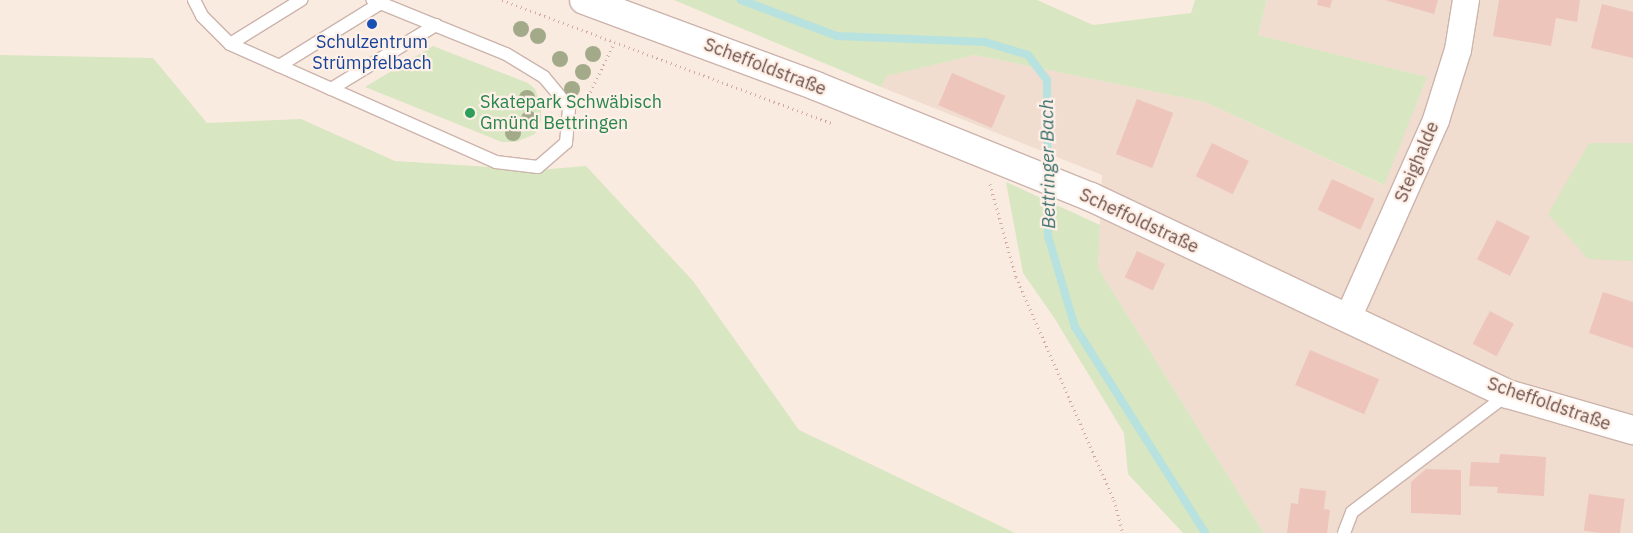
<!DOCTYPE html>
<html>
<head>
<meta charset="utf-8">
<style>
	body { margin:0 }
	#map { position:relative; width:1633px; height:533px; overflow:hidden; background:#faebe1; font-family:"IBM Plex Sans",sans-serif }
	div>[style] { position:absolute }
	.residential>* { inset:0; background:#f1dcd0 }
	.green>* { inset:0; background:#d8e6c1 }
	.stream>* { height:8px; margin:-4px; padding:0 4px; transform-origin:4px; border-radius:4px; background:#b8e2df }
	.building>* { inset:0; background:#edc5bb; transform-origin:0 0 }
	.path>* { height:3px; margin-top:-1.5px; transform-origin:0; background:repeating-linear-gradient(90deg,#d2a89f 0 1px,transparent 0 5px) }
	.roads { filter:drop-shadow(1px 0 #ccb4ac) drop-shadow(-1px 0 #ccb4ac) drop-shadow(0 1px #ccb4ac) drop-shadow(0 -1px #ccb4ac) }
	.lane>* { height:12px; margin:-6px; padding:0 6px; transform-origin:6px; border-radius:6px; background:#fff }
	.street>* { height:26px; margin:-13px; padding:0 13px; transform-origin:13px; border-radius:13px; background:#fff }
	.secondary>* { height:28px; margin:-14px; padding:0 14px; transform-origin:14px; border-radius:14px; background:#fff }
	.trees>* { width:16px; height:16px; margin:-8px; border-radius:50%; background:#a3aa8a }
	.dots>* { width:14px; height:14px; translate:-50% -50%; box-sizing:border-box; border:2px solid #fef0e7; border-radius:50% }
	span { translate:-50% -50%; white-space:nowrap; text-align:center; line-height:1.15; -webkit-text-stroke:4.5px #fef0e7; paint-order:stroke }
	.transit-label { font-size:18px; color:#164399 }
	.street-label { font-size:18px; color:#6f504a }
	.leisure-label { font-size:18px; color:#27864d }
	.left { translate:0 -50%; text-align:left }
	.water-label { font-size:19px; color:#407472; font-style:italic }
</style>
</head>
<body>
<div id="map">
	<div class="residential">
		<i style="clip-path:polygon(1267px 0,1633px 0,1633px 533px,1264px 533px,1098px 268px,1102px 175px,881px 87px,886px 76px,975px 55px,1205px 102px,1383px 185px,1427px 77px,1258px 35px)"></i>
	</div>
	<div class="green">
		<i style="clip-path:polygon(674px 0,1037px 0,1093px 25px,1191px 13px,1195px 0,1267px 0,1258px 35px,1427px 77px,1384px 185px,1205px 102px,975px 55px,887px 76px,881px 87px)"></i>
		<i style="clip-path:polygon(433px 46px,528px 83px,535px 89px,541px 105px,541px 121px,535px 134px,516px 142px,502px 142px,365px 87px)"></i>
		<i style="clip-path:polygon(0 55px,153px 58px,207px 123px,301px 119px,395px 161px,538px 170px,586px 166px,693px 281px,799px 430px,1015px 533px,0 533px)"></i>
		<i style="clip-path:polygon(1589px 143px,1633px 143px,1633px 261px,1588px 259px,1548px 214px)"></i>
		<i style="clip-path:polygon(1006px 182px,1100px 225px,1098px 268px,1264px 533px,1183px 533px,1128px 474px,1124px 433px,1055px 319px,1023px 273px)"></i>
	</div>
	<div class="stream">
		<i style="left:741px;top:0;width:103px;rotate:20.6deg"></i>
		<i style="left:837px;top:36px;width:148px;rotate:2.3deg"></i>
		<i style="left:985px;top:42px;width:45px;rotate:16.8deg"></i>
		<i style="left:1028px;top:55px;width:31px;rotate:53deg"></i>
		<i style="left:1047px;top:80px;width:156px;rotate:89.6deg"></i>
		<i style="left:1048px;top:236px;width:95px;rotate:73.5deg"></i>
		<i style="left:1075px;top:327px;width:244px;rotate:57.7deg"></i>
	</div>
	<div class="building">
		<i style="clip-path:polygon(1318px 0,1332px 0,1330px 8px,1317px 5px)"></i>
		<i style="clip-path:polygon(1385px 0,1438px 0,1434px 14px)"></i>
		<i style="clip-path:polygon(1499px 0,1580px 0,1577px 22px,1556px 18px,1551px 46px,1493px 36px)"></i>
		<i style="clip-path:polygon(1602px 4px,1633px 12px,1633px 58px,1591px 48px)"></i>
		<i style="left:952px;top:73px;width:58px;height:35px;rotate:23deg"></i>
		<i style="left:1137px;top:99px;width:39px;height:59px;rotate:21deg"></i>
		<i style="left:1212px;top:143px;width:41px;height:37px;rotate:26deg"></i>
		<i style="left:1332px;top:179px;width:47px;height:34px;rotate:25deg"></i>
		<i style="left:1497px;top:220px;width:37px;height:44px;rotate:27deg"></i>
		<i style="left:1137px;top:251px;width:31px;height:29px;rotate:25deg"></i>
		<i style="clip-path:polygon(1603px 292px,1633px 302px,1633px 348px,1589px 333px)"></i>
		<i style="left:1490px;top:311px;width:27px;height:37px;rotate:28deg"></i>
		<i style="left:1310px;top:350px;width:75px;height:38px;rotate:23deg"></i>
		<i style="clip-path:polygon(1500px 454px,1546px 457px,1544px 496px,1497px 493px,1498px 487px,1469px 486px,1471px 462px,1499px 463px)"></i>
		<i style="clip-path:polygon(1426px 469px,1461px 470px,1461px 515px,1411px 513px,1411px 482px)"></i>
		<i style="clip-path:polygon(1300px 488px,1326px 491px,1324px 509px,1330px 510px,1327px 533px,1287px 533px,1291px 503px,1298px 504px)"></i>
		<i style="left:1589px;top:494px;width:36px;height:37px;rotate:8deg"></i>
	</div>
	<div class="path">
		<i style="left:502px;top:0;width:354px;rotate:20.5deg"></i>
		<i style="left:586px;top:101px;width:64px;rotate:-64.2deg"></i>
		<i style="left:990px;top:184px;width:97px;rotate:74.4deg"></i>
		<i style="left:1016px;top:277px;width:244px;rotate:66.3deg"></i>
		<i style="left:1114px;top:500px;width:34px;rotate:75deg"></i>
	</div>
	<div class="roads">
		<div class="lane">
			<i style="left:194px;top:0;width:18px;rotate:63deg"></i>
			<i style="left:202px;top:16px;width:40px;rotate:45deg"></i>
			<i style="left:230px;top:44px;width:291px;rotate:23.9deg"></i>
			<i style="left:496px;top:162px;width:42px;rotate:6.8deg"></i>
			<i style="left:538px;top:167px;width:37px;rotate:-41deg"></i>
			<i style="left:566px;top:143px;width:36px;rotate:-85deg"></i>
			<i style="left:569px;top:107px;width:39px;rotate:-130deg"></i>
			<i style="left:544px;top:77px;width:44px;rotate:-148.8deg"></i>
			<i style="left:506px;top:54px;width:144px;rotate:-157.9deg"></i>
			<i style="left:230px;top:44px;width:84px;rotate:-31.8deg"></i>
			<i style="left:279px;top:66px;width:120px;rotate:-31.7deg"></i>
			<i style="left:331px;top:89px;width:123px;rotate:-31.4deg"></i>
			<i style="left:1344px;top:533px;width:22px;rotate:-69deg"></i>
			<i style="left:1352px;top:512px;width:196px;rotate:-37.1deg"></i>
		</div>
		<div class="street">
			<i style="left:1348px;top:318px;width:217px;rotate:-66deg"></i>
			<i style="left:1436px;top:120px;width:73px;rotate:-72.6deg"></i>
			<i style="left:1458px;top:50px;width:51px;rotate:-80.9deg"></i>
		</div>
		<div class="secondary">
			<i style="left:584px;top:0;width:247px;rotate:20.3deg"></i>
			<i style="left:816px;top:86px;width:297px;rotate:22deg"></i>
			<i style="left:1091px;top:197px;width:461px;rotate:25.3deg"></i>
			<i style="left:1508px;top:394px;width:130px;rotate:16.1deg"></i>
		</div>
	</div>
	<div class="trees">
		<i style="left:521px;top:29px"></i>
		<i style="left:538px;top:36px"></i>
		<i style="left:593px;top:54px"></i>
		<i style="left:560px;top:59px"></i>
		<i style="left:583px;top:72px"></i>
		<i style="left:572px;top:89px"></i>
		<i style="left:527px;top:98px"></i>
		<i style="left:529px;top:119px"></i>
		<i style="left:513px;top:133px"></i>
	</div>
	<div class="dots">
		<i style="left:372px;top:24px;background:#1a4fb4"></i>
		<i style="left:470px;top:113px;background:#2e9e5b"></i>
	</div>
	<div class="transit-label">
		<span style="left:372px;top:53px">Schulzentrum<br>Strümpfelbach</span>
	</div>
	<div class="street-label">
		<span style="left:765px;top:67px;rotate:21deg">Scheffoldstraße</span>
		<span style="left:1417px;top:162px;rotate:-67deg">Steighalde</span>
		<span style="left:1139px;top:221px;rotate:25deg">Scheffoldstraße</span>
		<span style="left:1549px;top:404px;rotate:19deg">Scheffoldstraße</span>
	</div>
	<div class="leisure-label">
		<span class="left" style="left:480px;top:113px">Skatepark Schwäbisch<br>Gmünd Bettringen</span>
	</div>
	<div class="water-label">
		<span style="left:1048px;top:164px;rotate:-91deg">Bettringer Bach</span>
	</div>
</div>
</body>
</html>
